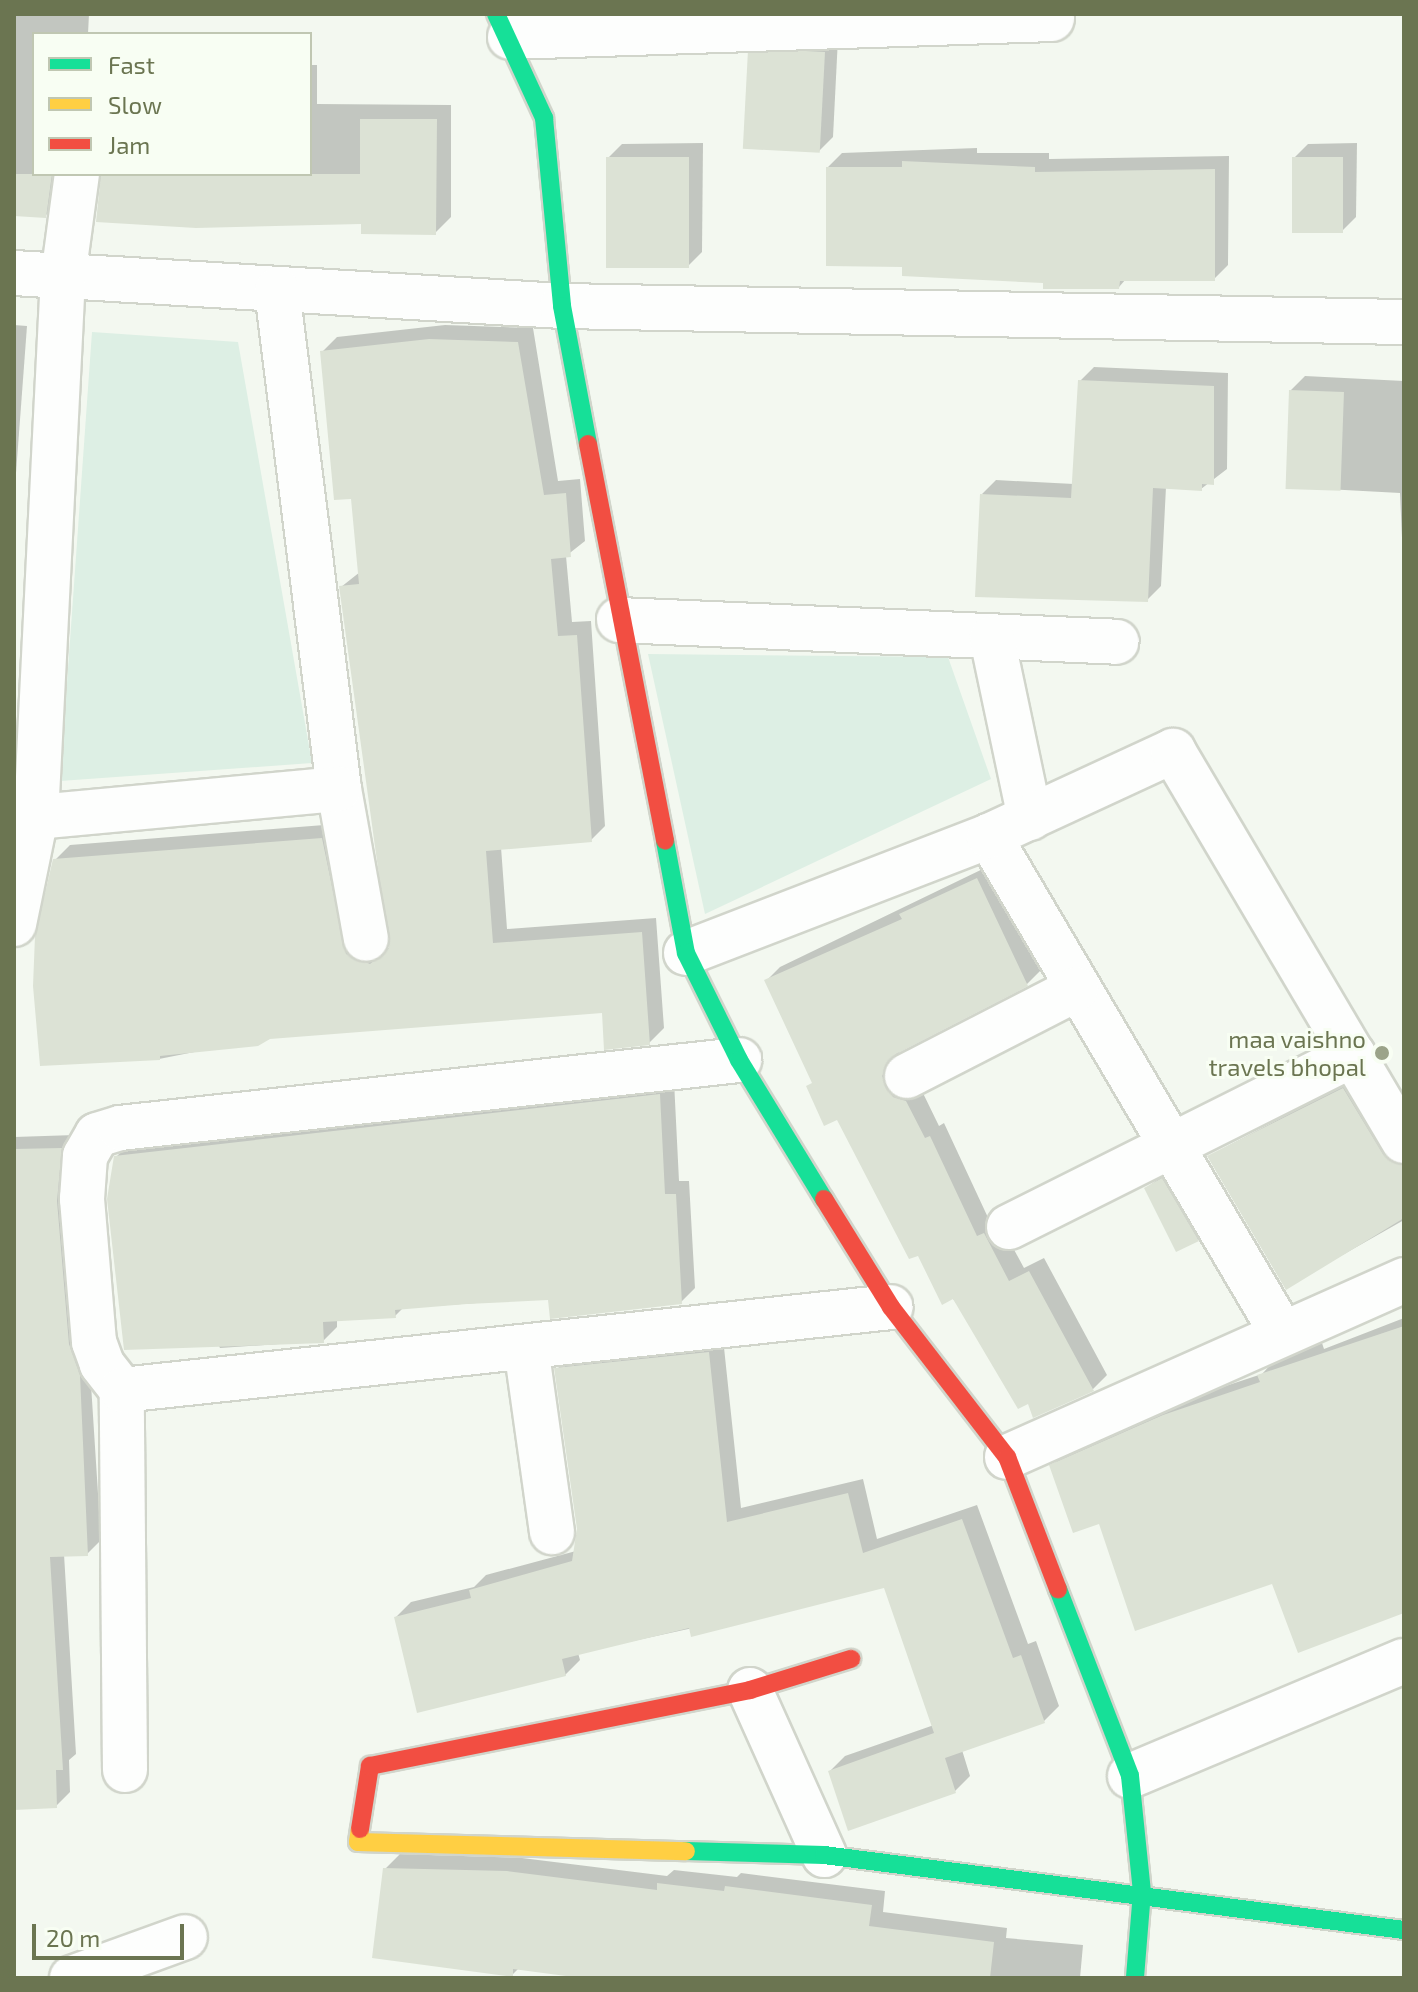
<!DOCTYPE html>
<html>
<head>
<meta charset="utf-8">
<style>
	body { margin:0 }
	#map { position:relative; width:1418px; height:1992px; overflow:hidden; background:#f3f8f0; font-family:"Exo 2",sans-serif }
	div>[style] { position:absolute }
	.green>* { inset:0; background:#ddefe4 }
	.shadow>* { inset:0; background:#0003 }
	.building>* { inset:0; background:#dce2d5; transform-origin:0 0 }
	.roads { filter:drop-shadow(2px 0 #d1d5cb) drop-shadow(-2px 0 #d1d5cb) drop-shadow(0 2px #d1d5cb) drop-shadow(0 -2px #d1d5cb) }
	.street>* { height:44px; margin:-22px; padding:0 22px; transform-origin:22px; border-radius:22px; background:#fdfefd }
	.fast>* { height:18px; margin:-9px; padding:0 9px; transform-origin:9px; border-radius:9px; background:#16e098 }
	.slow>* { height:18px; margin:-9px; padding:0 9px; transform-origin:9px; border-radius:9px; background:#ffcf43 }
	.jam>* { height:18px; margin:-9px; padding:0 9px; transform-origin:9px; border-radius:9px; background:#f24e42 }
	.dots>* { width:22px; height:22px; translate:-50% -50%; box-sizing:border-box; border:4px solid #f8fef3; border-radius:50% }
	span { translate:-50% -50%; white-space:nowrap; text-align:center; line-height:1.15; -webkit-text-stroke:6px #f8fef3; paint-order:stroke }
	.poi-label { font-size:24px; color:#6b7551 }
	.right { translate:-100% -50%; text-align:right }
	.frame { position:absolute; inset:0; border:16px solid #6b7551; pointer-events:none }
	.legend { position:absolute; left:32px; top:32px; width:280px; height:144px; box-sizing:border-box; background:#f8fef3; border:2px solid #c0c7b2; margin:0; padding:10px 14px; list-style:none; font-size:24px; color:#6b7551 }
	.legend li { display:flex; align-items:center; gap:16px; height:40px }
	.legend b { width:40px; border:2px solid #c0c7b2 }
	.scale { position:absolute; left:32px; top:1924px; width:152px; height:36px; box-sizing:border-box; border:4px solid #6b7551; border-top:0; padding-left:10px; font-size:24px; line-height:28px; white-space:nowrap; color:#6b7551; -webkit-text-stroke:6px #f8fef3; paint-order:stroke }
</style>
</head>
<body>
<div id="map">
	<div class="green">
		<i style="clip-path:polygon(92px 332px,238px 342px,312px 763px,60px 781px)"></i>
		<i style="clip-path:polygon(648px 654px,948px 657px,991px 779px,705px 914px)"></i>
	</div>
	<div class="shadow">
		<i style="clip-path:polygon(14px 14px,89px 14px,88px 34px,34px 34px,34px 174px,65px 174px,60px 201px,45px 216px,14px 215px)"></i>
		<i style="clip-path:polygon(838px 38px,833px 137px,819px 151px,750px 55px,764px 41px)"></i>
		<i style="clip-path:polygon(310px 65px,317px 65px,317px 104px,451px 105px,451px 217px,435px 233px,102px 174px,310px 174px)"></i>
		<i style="clip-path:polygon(703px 143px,702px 252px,688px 266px,608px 158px,622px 144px)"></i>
		<i style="clip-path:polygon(1357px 143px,1356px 217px,1342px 231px,1294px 158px,1308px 144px)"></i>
		<i style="clip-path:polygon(977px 148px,977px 153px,1049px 153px,1049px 159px,1229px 156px,1228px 265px,1214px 279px,1126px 279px,1119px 287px,904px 265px,828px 167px,842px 153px)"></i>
		<i style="clip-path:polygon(14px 325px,27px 326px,14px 500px)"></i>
		<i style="clip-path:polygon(445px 325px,533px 328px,558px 481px,580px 479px,585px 541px,566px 556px,572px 622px,591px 621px,605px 826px,591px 840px,501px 847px,507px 929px,656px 918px,664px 1028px,649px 1043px,604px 1011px,270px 1037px,159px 1059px,55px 860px,70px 845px,337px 824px,361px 940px,386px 950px,391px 946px,341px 587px,360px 572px,353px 497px,322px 352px,337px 337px)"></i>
		<i style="clip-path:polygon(1094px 367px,1228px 373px,1227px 469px,1201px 489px,1166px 487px,1161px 586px,1147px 600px,982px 494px,996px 480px,1074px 484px,1080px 381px)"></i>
		<i style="clip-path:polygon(1305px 376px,1404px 381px,1404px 583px,1400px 493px,1289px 487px,1291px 390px)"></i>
		<i style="clip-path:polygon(991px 865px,1041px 970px,1027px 984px,902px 1048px,895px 1058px,920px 1087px,939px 1126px,944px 1123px,991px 1224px,998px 1220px,1024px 1268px,1044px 1258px,1107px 1375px,1093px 1389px,1029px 1401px,919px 1253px,814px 1081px,766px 981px,780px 967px)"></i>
		<i style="clip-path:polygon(1353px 1080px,1404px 1155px,1404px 1220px,1286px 1287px,1209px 1156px)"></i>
		<i style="clip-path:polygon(674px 1081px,679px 1181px,689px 1181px,695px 1288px,681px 1302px,550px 1298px,403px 1308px,395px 1316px,337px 1319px,337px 1327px,323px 1341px,220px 1348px,116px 1157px,130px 1143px)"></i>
		<i style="clip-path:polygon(75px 1135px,101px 1540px,87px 1554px,64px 1554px,76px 1754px,69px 1760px,70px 1792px,56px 1806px,14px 1808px,14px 1137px)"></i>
		<i style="clip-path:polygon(1177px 1166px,1212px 1226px,1198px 1240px,1146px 1188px)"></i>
		<i style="clip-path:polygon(1404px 1318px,1404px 1611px,1273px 1581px,1100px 1521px,1052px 1466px,1066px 1452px,1180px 1401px,1262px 1374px,1274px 1361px,1322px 1343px,1324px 1349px)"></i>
		<i style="clip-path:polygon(723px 1338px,741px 1508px,863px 1479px,877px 1539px,977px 1505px,1028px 1644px,1036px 1641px,1059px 1706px,1044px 1721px,962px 1750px,970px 1776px,955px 1791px,850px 1828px,830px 1771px,845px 1756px,934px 1725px,885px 1586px,578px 1653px,580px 1660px,565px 1675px,396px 1617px,411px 1602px,474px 1587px,486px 1575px,576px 1551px,579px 1529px,556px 1370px,572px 1355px)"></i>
		<i style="clip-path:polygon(400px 1854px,522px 1858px,667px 1876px,674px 1870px,737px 1877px,741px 1873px,885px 1891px,883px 1912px,1007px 1928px,1006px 1938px,1083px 1945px,1080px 1978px,597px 1978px,519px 1968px,512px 1975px,385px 1869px)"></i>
	</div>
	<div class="building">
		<i style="left:825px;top:52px;width:101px;height:77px;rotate:93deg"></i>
		<i style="clip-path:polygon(360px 119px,437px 119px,436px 235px,361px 234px,361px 224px,196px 228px,96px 222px,101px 174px,360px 174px)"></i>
		<i style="left:606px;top:157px;width:83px;height:111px"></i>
		<i style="left:1292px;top:157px;width:51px;height:76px"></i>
		<i style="clip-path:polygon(902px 161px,1035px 167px,1035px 172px,1215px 169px,1215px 281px,1120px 281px,1119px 289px,1043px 289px,1043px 283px,902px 276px,902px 267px,826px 266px,826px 167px,902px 167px)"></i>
		<i style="clip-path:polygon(14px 174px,52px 174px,46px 218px,14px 216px)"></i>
		<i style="clip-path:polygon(429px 339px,518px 342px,544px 495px,566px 493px,571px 557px,551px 559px,558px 636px,577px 635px,592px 842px,486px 851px,493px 943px,642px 932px,650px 1045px,604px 1050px,602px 1013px,270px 1039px,258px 1046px,160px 1056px,160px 1060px,40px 1066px,33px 986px,35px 936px,53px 859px,322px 838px,346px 954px,370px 964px,389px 948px,339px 586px,359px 584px,351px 499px,334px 500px,320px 351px)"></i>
		<i style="clip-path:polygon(1078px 380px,1214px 386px,1214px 485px,1202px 484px,1202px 491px,1153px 488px,1148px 602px,975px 597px,980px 494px,1071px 498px)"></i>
		<i style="left:1289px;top:390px;width:55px;height:99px;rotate:2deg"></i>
		<i style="clip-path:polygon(977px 878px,1028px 986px,896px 1054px,882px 1076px,893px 1097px,906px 1101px,925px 1138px,930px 1136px,977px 1236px,984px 1233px,1009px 1281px,1029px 1271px,1094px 1391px,1033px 1418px,1028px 1404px,1018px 1409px,953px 1299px,942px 1305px,918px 1256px,909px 1259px,837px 1120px,824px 1126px,806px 1086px,812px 1083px,764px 980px,902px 919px,899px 914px)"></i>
		<i style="clip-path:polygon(1343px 1088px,1383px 1154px,1404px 1166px,1404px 1218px,1286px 1290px,1207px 1156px)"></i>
		<i style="clip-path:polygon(660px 1094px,665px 1194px,676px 1194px,682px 1304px,550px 1319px,548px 1300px,467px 1304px,395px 1310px,396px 1318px,323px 1322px,324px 1343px,124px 1350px,107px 1199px,114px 1156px)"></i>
		<i style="clip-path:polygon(62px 1148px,57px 1201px,69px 1344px,80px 1375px,88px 1556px,50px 1557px,63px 1770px,56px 1770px,57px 1808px,14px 1810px,14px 1149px)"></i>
		<i style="clip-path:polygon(1162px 1178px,1199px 1241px,1176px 1252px,1144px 1188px)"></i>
		<i style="clip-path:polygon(1404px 1326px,1404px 1613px,1298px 1653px,1272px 1584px,1135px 1631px,1099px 1524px,1073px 1533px,1049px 1465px,1163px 1415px,1260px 1382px,1257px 1375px)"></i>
		<i style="clip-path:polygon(709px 1352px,727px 1522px,848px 1493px,863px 1553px,962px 1519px,1013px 1658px,1021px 1655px,1045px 1723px,945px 1758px,956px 1793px,848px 1831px,828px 1771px,934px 1733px,884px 1588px,691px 1637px,689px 1628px,562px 1659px,566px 1676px,417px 1713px,394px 1617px,471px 1598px,469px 1590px,572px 1561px,577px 1529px,554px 1368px)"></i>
		<i style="clip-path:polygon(383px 1868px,507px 1871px,657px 1890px,657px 1883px,724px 1891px,725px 1886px,872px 1905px,869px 1926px,994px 1942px,990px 1978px,581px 1978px,513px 1969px,513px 1977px,372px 1958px)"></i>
	</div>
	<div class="roads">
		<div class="street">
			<i style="left:510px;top:37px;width:542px;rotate:-1.9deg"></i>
			<i style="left:14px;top:273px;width:549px;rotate:3.45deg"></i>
			<i style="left:562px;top:306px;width:842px;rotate:1.09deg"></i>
			<i style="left:277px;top:290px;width:503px;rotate:82.92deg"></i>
			<i style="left:339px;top:789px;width:152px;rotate:79.8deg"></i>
			<i style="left:619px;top:620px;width:498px;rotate:2.5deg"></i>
			<i style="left:992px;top:638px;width:184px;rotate:78.1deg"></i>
			<i style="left:36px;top:817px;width:304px;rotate:-5.3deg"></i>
			<i style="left:989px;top:836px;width:577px;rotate:59.48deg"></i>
			<i style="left:14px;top:924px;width:109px;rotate:-78.4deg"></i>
			<i style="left:36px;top:817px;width:541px;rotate:-87.14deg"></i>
			<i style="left:63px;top:277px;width:104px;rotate:-82.3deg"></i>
			<i style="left:686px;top:953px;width:325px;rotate:-21.1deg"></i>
			<i style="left:989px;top:836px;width:203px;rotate:-24.8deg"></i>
			<i style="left:1173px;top:751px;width:453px;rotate:59.4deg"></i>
			<i style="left:907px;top:1076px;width:190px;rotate:-27.2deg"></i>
			<i style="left:1009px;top:1227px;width:385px;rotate:-26.6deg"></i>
			<i style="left:526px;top:1347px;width:187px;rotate:82deg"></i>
			<i style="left:122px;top:1390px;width:33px;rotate:-128deg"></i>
			<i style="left:102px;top:1364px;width:23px;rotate:-110deg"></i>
			<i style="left:94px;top:1342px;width:144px;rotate:-94.8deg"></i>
			<i style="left:82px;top:1199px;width:43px;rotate:-86deg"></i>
			<i style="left:85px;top:1156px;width:24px;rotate:-60deg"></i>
			<i style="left:97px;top:1135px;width:24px;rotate:-17deg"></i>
			<i style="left:120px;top:1128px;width:623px;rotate:-6.27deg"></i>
			<i style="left:1007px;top:1457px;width:435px;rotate:-24deg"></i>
			<i style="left:750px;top:1690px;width:181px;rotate:65.8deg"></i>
			<i style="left:125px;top:1770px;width:380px;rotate:-90.5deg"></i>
			<i style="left:122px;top:1390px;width:773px;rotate:-6.16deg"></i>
			<i style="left:1130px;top:1776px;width:297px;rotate:-22.8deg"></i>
			<i style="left:72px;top:1978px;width:120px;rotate:-19.9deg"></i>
		</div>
		<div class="fast">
			<i style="left:496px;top:14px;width:115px;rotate:65.2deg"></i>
			<i style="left:544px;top:118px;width:189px;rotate:84.5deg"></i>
			<i style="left:562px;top:306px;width:140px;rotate:79.3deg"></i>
			<i style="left:665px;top:841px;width:114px;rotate:79.4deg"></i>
			<i style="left:686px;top:953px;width:119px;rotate:63.6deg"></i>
			<i style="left:739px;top:1060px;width:163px;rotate:58.6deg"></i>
			<i style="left:1058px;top:1589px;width:200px;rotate:68.9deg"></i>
			<i style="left:1130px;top:1776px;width:117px;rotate:84.1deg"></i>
			<i style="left:1142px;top:1892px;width:86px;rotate:94.7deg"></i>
			<i style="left:686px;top:1851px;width:138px;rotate:1.7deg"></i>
			<i style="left:824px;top:1855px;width:585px;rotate:7.37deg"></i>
		</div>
		<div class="slow">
			<i style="left:360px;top:1829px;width:13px;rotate:99deg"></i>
			<i style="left:358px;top:1842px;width:328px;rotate:1.6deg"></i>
		</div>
		<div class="jam">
			<i style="left:588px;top:444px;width:404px;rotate:79deg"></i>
			<i style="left:824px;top:1199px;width:127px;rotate:58.2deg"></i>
			<i style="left:891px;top:1307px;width:190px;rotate:52.3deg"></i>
			<i style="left:1007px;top:1457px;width:142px;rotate:68.9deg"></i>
			<i style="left:360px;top:1829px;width:64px;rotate:-81deg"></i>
			<i style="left:370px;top:1766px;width:388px;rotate:-11.3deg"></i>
			<i style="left:750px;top:1690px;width:106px;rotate:-17.1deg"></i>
		</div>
	</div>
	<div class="dots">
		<i style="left:1382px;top:1053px;background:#9ba389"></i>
	</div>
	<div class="poi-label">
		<span class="right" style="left:1366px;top:1053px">maa vaishno<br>travels bhopal</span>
	</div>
	<div class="frame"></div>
	<ul class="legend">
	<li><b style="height:10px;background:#16e098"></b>Fast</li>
	<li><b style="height:10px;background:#ffcf43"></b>Slow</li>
	<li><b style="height:10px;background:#f24e42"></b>Jam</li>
	</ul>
	<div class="scale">20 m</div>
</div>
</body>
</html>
